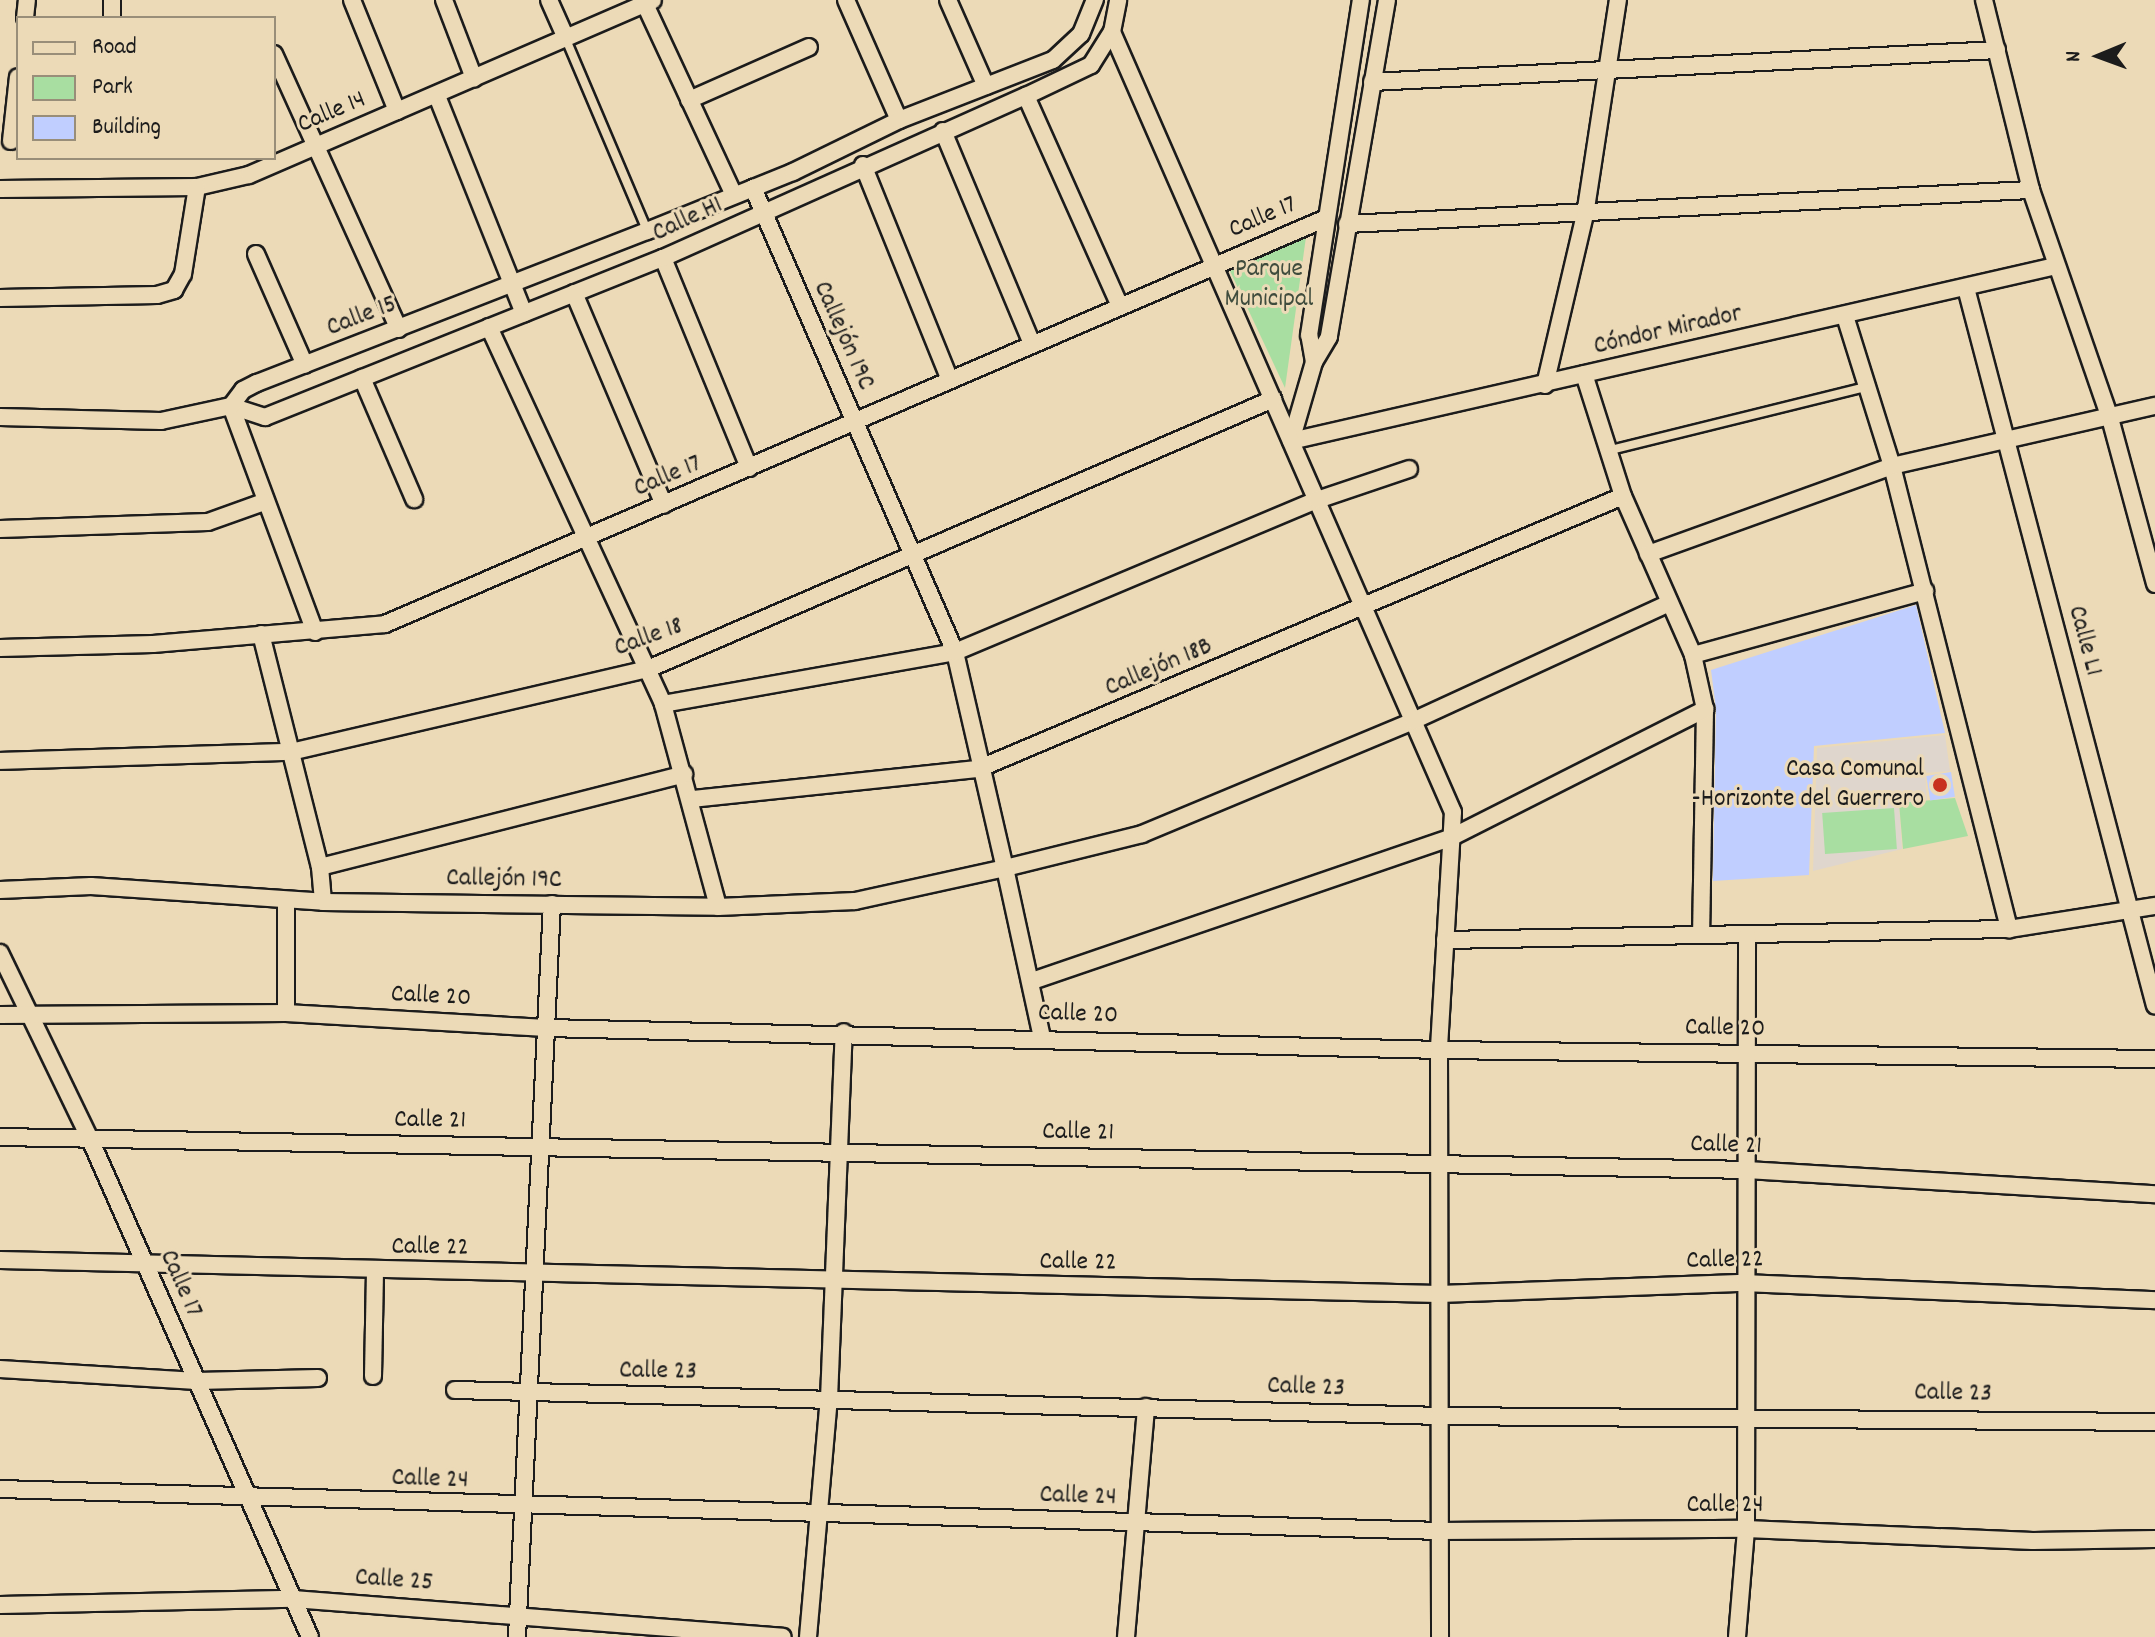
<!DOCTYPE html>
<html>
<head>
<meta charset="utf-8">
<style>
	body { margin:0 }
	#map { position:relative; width:2155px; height:1637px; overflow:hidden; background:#ecdab7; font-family:Dekko,sans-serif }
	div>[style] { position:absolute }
	.built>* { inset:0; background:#dfd6cd }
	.green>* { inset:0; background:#a8dea1; transform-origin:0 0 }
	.building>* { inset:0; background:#c0ceff; transform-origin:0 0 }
	.roads { filter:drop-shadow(2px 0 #1c1c1c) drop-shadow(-2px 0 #1c1c1c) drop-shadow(0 2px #1c1c1c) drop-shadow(0 -2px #1c1c1c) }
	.service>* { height:8px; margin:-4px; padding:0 4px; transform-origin:4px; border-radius:4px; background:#ecdab7 }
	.minor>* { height:16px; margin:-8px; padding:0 8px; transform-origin:8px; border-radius:8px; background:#ecdab7 }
	.dots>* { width:22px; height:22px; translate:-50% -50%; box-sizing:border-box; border:4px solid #ecdab7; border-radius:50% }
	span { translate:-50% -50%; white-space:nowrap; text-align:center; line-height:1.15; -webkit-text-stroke:6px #ecdab7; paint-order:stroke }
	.street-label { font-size:26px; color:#1c1c1c }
	.park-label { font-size:26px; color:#3f4c3d }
	.poi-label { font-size:26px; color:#1c1c1c }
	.right { translate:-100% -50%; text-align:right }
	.legend { position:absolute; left:16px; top:16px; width:260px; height:144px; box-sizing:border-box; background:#ecdab7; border:2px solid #998e79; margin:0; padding:10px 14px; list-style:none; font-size:24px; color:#1c1c1c }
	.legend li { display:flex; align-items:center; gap:16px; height:40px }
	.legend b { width:40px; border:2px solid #998e79 }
	.north { position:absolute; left:2059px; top:16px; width:80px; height:80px; -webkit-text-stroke:6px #ecdab7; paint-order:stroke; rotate:269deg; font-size:22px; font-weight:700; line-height:32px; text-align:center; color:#1c1c1c }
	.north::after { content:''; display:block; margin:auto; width:28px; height:36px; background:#1c1c1c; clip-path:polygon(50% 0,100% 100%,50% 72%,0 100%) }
</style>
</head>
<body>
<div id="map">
	<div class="built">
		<i style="clip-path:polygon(1945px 735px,1950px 771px,1925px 773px,1927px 800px,1899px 803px,1902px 849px,1813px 871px,1817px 748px)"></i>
	</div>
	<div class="green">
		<i style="clip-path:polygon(1306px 237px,1285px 388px,1230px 271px)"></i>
		<i style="clip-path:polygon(1955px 798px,1968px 836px,1903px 849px,1899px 803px)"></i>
		<i style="left:1894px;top:808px;width:41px;height:72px;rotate:86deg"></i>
	</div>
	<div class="building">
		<i style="clip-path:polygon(1916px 605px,1945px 733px,1814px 746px,1809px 875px,1713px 881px,1716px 709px,1711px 670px)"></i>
		<i style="left:1951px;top:772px;width:25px;height:25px;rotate:81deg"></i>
	</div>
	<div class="roads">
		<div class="service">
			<i style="left:565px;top:37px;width:210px;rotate:67deg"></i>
			<i style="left:1607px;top:451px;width:267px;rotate:-13.9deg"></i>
		</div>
		<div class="minor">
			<i style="left:352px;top:0;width:120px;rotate:67.9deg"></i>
			<i style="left:444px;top:0;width:84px;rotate:69deg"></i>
			<i style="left:549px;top:0;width:39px;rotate:66deg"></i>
			<i style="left:643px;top:0;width:215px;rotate:65deg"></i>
			<i style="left:846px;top:0;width:131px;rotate:66.2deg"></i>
			<i style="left:948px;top:0;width:94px;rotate:66.2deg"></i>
			<i style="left:1387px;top:0;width:342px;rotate:99.8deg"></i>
			<i style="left:1329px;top:337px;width:29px;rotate:121deg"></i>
			<i style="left:1314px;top:362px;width:82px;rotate:106.2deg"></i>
			<i style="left:1291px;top:441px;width:785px;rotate:-12.89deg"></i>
			<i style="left:1984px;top:0;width:196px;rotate:76.1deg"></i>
			<i style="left:2031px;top:190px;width:241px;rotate:70.9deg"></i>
			<i style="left:2110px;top:418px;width:172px;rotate:74.8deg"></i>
			<i style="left:25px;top:18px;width:18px;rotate:-84deg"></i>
			<i style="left:112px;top:18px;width:18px;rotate:-90deg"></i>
			<i style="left:1112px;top:32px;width:851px;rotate:66.39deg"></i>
			<i style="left:1453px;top:812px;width:238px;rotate:93.4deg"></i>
			<i style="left:1439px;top:1050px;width:587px;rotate:89.9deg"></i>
			<i style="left:274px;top:54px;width:302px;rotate:65.6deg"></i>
			<i style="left:1372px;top:82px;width:626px;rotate:-2.93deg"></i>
			<i style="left:437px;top:96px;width:234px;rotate:68.2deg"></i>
			<i style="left:1026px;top:96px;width:230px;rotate:65.9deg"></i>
			<i style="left:689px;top:100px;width:131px;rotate:-23.8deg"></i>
			<i style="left:943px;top:131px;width:231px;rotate:67.3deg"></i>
			<i style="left:11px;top:141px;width:64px;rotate:-83.8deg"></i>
			<i style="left:863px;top:165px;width:232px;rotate:68deg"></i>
			<i style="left:753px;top:188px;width:506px;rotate:66.47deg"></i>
			<i style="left:955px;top:652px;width:222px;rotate:77deg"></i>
			<i style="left:1005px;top:868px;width:141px;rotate:-13.9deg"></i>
			<i style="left:1142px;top:834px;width:294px;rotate:-22.6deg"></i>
			<i style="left:1413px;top:721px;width:282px;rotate:-24.7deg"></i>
			<i style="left:0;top:189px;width:197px;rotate:-0.6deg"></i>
			<i style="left:197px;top:187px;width:53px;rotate:-13deg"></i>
			<i style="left:249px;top:175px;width:440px;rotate:-23.4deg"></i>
			<i style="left:1347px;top:224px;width:685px;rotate:-2.85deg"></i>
			<i style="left:256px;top:254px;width:121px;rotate:66.2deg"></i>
			<i style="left:663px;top:258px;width:227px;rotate:67.7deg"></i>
			<i style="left:1966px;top:288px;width:742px;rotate:75.25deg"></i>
			<i style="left:574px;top:293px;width:230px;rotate:67deg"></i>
			<i style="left:0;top:298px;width:157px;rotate:-1.1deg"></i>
			<i style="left:157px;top:295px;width:18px;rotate:-16deg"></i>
			<i style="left:174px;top:290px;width:18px;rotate:-61deg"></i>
			<i style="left:183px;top:274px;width:88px;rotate:-80.9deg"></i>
			<i style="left:1845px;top:316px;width:157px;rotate:72.6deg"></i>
			<i style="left:1892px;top:466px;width:478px;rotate:75.8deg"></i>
			<i style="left:489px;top:327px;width:415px;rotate:65.2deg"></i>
			<i style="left:663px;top:704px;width:210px;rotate:74.8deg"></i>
			<i style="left:1314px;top:362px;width:27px;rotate:-100deg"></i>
			<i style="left:1309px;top:335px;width:339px;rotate:-81.2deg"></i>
			<i style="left:1584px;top:374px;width:128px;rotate:72.3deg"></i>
			<i style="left:1623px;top:496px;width:174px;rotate:66.2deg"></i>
			<i style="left:1693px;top:655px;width:55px;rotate:77.5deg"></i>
			<i style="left:1705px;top:709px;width:222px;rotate:91deg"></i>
			<i style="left:362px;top:378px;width:132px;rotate:66.7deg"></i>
			<i style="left:1545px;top:385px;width:175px;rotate:-76.8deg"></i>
			<i style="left:1585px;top:215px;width:218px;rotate:-81.3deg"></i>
			<i style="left:231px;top:406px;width:36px;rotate:18deg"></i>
			<i style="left:265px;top:417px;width:429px;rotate:-21.8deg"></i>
			<i style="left:663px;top:258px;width:398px;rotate:-24.1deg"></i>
			<i style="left:1026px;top:96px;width:72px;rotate:-25.5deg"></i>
			<i style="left:1091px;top:65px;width:39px;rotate:-58deg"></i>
			<i style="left:1112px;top:32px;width:33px;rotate:-79deg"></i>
			<i style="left:231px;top:406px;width:241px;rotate:69.6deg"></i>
			<i style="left:0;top:417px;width:161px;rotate:1.4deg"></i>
			<i style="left:161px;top:421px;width:72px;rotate:-12.1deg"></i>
			<i style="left:231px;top:406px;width:20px;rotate:-53deg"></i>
			<i style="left:243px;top:390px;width:16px;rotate:-27deg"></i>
			<i style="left:257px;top:383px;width:419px;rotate:-21.3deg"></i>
			<i style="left:647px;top:231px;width:157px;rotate:-22deg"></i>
			<i style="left:793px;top:172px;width:118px;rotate:-26.1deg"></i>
			<i style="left:899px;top:120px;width:165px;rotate:-21.3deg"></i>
			<i style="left:1053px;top:60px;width:38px;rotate:-43deg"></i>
			<i style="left:1081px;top:34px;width:37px;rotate:-68deg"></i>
			<i style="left:0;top:529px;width:208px;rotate:-1.9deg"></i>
			<i style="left:208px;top:522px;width:59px;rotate:-19.7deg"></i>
			<i style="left:1648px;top:554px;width:259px;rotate:-19.8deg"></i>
			<i style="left:1892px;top:466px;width:270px;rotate:-12.9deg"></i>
			<i style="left:261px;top:634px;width:240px;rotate:75.8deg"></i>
			<i style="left:320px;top:867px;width:35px;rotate:85deg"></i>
			<i style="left:0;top:648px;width:153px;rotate:-1.5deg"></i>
			<i style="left:153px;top:644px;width:233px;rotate:-4.9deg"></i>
			<i style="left:385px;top:624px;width:1023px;rotate:-23.33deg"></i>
			<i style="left:1693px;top:655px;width:241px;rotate:-15.4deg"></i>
			<i style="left:663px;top:704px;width:297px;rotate:-10.1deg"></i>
			<i style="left:955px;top:652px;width:393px;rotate:-22.8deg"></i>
			<i style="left:1317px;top:500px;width:97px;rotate:-18.6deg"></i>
			<i style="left:0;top:761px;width:291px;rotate:-1.8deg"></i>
			<i style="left:291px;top:752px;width:367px;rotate:-13.1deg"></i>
			<i style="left:648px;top:669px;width:681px;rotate:-23.36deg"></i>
			<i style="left:692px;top:799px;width:288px;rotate:-6deg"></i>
			<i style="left:978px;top:769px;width:700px;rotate:-22.94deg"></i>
			<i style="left:320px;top:867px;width:376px;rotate:-14.3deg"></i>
			<i style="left:0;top:890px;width:91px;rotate:-2.5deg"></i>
			<i style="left:91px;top:886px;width:233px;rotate:3.9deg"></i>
			<i style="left:323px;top:902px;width:395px;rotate:0.7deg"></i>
			<i style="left:718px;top:907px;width:137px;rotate:-2.5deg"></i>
			<i style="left:855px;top:901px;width:154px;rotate:-12.4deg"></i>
			<i style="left:1005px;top:868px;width:174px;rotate:77.7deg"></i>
			<i style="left:1445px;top:940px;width:564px;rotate:-1.12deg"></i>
			<i style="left:2009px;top:929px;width:148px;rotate:-9deg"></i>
			<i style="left:0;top:953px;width:207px;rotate:64.2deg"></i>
			<i style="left:90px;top:1139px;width:544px;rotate:66.17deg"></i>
			<i style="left:1032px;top:981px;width:444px;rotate:-18.9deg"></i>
			<i style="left:1452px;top:837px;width:284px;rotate:-26.8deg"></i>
			<i style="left:286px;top:1013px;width:113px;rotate:-90deg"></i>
			<i style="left:0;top:1015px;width:286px;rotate:-0.4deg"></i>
			<i style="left:286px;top:1013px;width:261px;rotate:3.3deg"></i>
			<i style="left:547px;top:1028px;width:892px;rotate:1.41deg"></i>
			<i style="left:1439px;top:1050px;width:716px;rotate:0.72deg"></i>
			<i style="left:0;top:1137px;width:1746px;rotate:1.08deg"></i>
			<i style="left:1746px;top:1170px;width:410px;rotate:3.4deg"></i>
			<i style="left:0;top:1260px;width:1439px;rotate:1.35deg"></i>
			<i style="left:1439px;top:1294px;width:306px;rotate:-2.1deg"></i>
			<i style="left:1745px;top:1283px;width:410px;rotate:2.4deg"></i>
			<i style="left:0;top:1369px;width:197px;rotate:3.5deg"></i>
			<i style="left:197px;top:1381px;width:121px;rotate:-1.4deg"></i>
			<i style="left:373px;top:1376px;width:105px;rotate:-88.9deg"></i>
			<i style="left:455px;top:1390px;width:984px;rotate:1.51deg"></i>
			<i style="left:1439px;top:1416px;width:716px;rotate:0.48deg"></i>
			<i style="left:0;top:1489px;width:1440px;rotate:1.67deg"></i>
			<i style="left:1439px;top:1531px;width:307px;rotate:-0.4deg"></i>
			<i style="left:1746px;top:1529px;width:287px;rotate:2.4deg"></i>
			<i style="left:2033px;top:1541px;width:122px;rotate:-0.9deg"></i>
			<i style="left:0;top:1605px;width:293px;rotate:-1.2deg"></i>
			<i style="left:293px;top:1599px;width:491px;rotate:4.4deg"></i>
			<i style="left:517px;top:1637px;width:734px;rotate:-87.27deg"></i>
			<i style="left:808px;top:1637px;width:239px;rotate:-85deg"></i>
			<i style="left:829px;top:1399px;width:367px;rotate:-87.7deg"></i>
			<i style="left:1126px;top:1637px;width:231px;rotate:-85deg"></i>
			<i style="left:1737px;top:1637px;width:108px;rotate:-85.2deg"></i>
			<i style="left:1746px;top:1529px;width:594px;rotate:-89.9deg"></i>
		</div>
	</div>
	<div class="dots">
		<i style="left:1940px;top:785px;background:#c8321e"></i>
	</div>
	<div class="street-label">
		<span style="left:332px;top:113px;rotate:-23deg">Calle 14</span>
		<span style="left:1263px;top:218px;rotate:-23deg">Calle 17</span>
		<span style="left:688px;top:220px;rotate:-25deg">Calle H1</span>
		<span style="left:362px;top:317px;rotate:-21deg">Calle 15</span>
		<span style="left:1668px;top:331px;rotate:-13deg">Cóndor Mirador</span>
		<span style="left:843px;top:336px;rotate:66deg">Callejón 19C</span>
		<span style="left:668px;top:477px;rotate:-23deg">Calle 17</span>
		<span style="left:649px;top:638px;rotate:-20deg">Calle 18</span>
		<span style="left:2084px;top:641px;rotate:75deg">Calle L1</span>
		<span style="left:1159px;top:668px;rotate:-23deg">Callejón 18B</span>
		<span style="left:504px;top:880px;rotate:1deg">Callejón 19C</span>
		<span style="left:431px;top:997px;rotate:3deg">Calle 20</span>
		<span style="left:1078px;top:1015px;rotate:2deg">Calle 20</span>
		<span style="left:1725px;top:1029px;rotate:1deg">Calle 20</span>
		<span style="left:430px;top:1121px;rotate:1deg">Calle 21</span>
		<span style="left:1078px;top:1133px;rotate:1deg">Calle 21</span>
		<span style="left:1726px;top:1146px;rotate:2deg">Calle 21</span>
		<span style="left:430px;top:1248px;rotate:1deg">Calle 22</span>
		<span style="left:1725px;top:1261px;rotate:-1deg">Calle 22</span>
		<span style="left:1078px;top:1263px;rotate:1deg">Calle 22</span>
		<span style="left:180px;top:1284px;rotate:66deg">Calle 17</span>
		<span style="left:658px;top:1372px;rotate:1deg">Calle 23</span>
		<span style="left:1306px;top:1388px;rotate:2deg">Calle 23</span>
		<span style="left:1953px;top:1394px;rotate:1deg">Calle 23</span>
		<span style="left:430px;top:1480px;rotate:2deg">Calle 24</span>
		<span style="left:1078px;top:1497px;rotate:2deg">Calle 24</span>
		<span style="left:1725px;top:1506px">Calle 24</span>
		<span style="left:394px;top:1581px;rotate:4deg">Calle 25</span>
	</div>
	<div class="park-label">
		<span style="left:1269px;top:285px">Parque<br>Municipal</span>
	</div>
	<div class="poi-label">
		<span class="right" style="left:1924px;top:785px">Casa Comunal<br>-Horizonte del Guerrero</span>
	</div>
	<ul class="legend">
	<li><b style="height:10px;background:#ecdab7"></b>Road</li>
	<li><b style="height:22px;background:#a8dea1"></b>Park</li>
	<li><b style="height:22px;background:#c0ceff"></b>Building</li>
	</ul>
	<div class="north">N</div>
</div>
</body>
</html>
